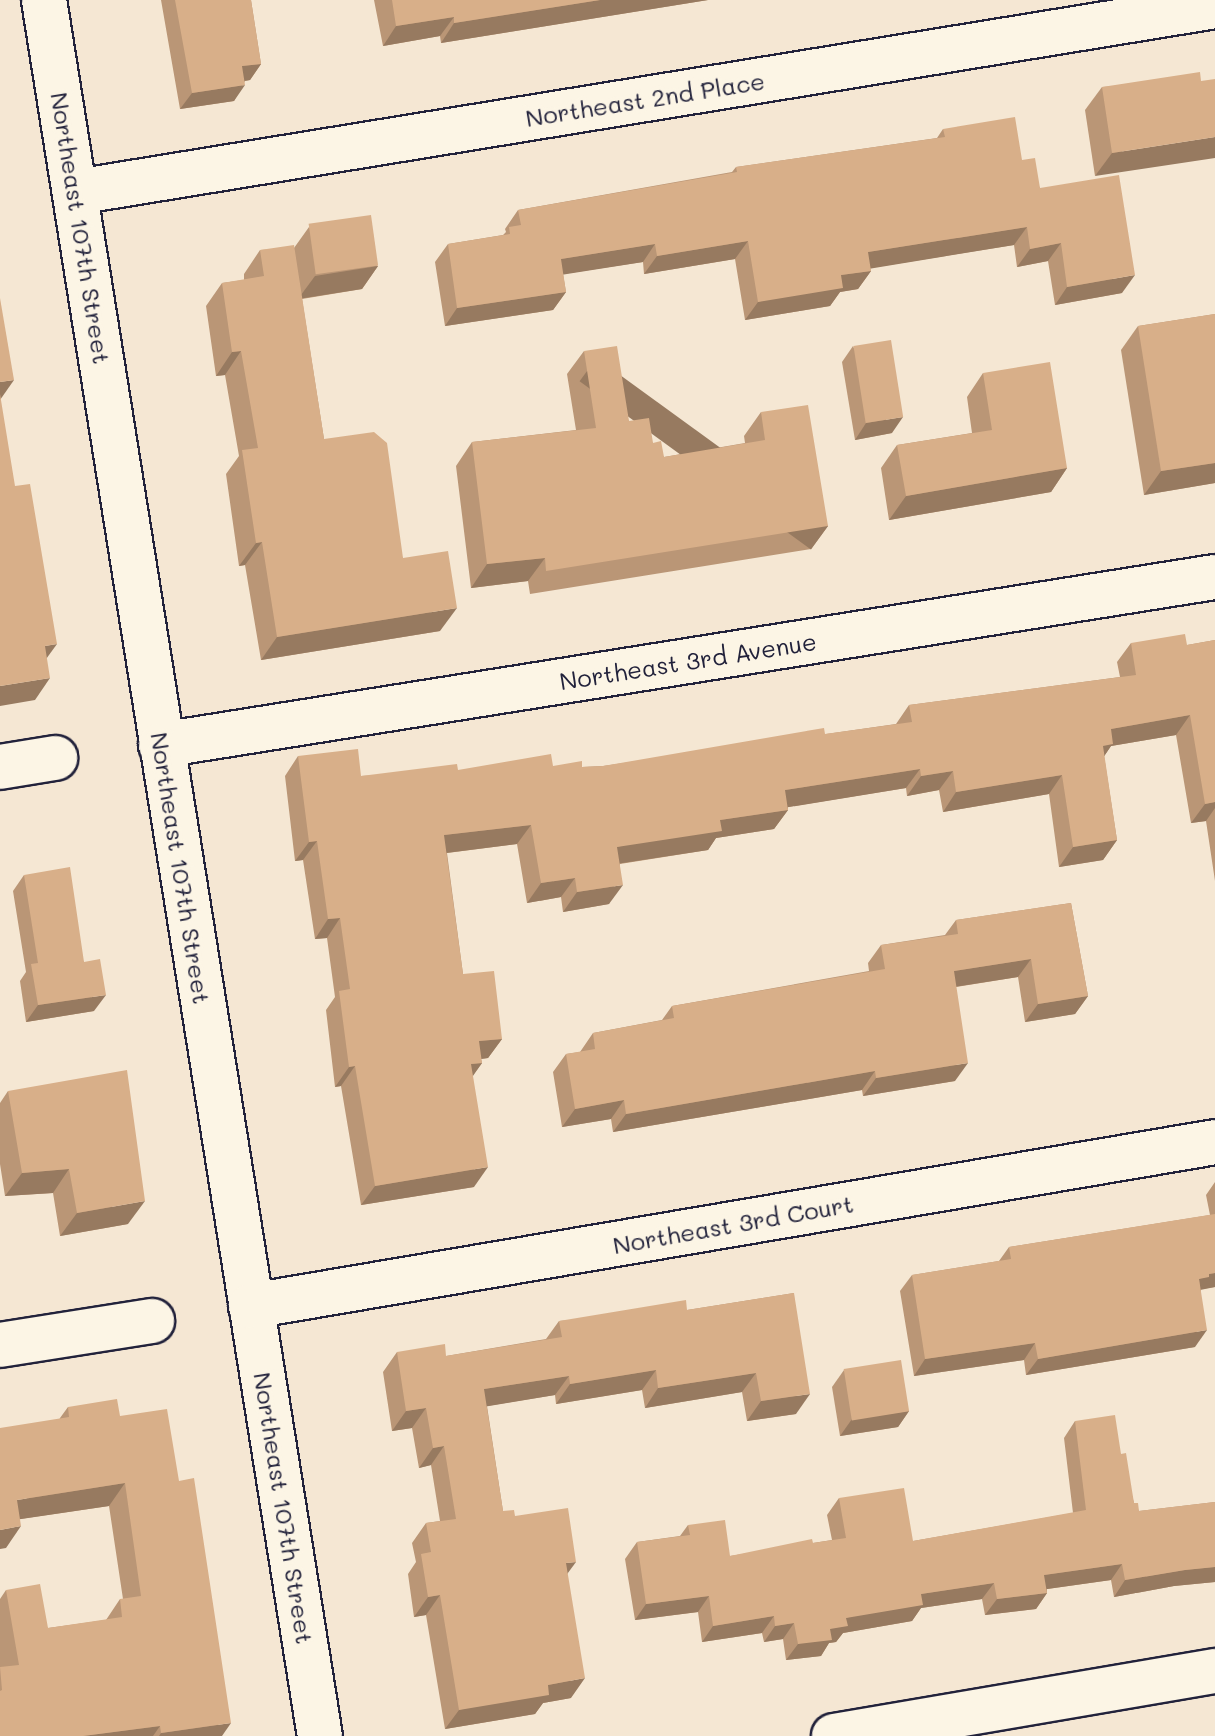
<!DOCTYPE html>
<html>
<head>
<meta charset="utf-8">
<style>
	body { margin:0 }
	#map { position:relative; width:1215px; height:1736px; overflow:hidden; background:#f5e7d3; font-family:Mali,sans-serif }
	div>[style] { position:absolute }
	.roads { filter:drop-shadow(2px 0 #22223b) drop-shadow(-2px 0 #22223b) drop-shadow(0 2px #22223b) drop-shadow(0 -2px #22223b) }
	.minor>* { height:44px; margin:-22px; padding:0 22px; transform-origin:22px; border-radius:22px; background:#fcf5e5 }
	.wall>* { inset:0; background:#ba9676 }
	.shaded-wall>* { inset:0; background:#977a60; transform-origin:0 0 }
	.building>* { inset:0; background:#d8af89; transform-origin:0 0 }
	span { translate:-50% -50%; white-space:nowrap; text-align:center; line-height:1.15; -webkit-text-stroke:8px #fcf5e5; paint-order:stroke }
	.street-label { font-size:24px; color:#22223b }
</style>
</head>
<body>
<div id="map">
	<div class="roads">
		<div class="minor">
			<i style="left:44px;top:0;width:1758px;rotate:80.97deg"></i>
			<i style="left:76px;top:192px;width:1154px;rotate:-9.27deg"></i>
			<i style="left:161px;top:745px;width:1067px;rotate:-9.06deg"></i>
			<i style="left:0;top:767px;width:56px;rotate:-9.3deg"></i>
			<i style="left:251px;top:1306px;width:978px;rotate:-9.65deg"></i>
			<i style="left:0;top:1345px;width:154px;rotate:-9deg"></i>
			<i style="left:834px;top:1736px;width:387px;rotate:-9.7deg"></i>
		</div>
	</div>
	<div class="wall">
		<i style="clip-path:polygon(161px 0,251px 0,261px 64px,250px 80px,245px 81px,234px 101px,180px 109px)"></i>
		<i style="clip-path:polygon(374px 0,708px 0,441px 43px,440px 36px,383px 46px)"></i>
		<i style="clip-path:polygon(1201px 81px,1095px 176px,1085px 110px,1102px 87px)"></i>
		<i style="clip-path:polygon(943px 129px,1022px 160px,1040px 188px,1122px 293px,1055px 305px,1048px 261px,1017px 267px,1014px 245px,870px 268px,871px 271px,858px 289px,840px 292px,830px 306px,745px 320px,735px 259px,644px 274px,643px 262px,563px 274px,566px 292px,553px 310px,445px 326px,435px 262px,448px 244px,503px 235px,506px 232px,505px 229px,518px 210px,732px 172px,736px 167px,937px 138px)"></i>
		<i style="clip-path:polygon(309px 227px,378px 266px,362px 289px,302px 299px,324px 439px,403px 558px,440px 631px,261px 660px,245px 565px,239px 566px,226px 474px,239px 456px,225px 375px,216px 376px,206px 306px,222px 283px,244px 280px,244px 274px,260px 250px,294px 248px)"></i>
		<i style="clip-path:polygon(1215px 314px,1215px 483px,1144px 495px,1121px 350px,1138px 326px)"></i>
		<i style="clip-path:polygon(853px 346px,892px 433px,855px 440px,842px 362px)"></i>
		<i style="clip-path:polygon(584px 351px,629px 421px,653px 443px,664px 457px,745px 443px,744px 436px,761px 412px,828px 526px,811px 549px,530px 594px,528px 581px,471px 588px,456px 466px,472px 442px,576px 430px,567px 374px)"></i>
		<i style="clip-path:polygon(983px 373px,1067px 468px,1051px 492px,889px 520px,881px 468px,897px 445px,972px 433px,967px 397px)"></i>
		<i style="clip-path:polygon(1215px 640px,1215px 881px,1206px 821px,1191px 823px,1176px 735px,1111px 746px,1104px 756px,1117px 840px,1103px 860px,1059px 867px,1049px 794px,943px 812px,939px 790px,907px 796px,906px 788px,788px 807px,788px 810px,774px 829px,716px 838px,708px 850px,620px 864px,609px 904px,563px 912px,561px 897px,527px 903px,517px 844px,447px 853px,463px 974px,502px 1039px,488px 1058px,481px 1059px,482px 1063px,473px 1075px,474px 1187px,361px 1205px,341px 1086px,335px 1087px,326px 1010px,335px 997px,327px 938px,315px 939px,303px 860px,295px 861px,285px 776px,298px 756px,361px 776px,553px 766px,582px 767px,603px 766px,896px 724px,909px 705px,1120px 677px,1117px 662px,1131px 643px,1187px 645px)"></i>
		<i style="clip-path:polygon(24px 875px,84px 962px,94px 1011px,26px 1022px,20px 981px,26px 972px,13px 891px)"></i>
		<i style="clip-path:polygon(1071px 903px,1088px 996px,1075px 1014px,1025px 1022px,1018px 977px,956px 987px,955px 1081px,863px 1096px,862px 1090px,613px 1132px,611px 1119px,562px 1127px,553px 1072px,566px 1054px,580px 1052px,593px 1033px,662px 1020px,672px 1006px,869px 971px,868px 963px,881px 945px,945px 935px,956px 920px)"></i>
		<i style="clip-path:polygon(8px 1091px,128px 1224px,60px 1236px,53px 1193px,5px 1196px,0 1164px,0 1103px)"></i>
		<i style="clip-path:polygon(1215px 1182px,1215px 1287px,1201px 1289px,1195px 1347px,1026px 1375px,1024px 1360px,914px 1376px,900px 1291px,912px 1275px,999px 1261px,1009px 1247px,1210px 1215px,1206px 1195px)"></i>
		<i style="clip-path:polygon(794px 1293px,796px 1414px,747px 1421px,742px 1392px,645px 1408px,642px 1390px,556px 1404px,555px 1395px,487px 1406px,503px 1511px,515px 1516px,567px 1574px,571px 1698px,543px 1703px,535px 1714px,445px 1729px,426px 1615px,414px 1617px,408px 1574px,416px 1562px,412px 1543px,426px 1523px,440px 1521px,431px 1465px,419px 1468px,412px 1428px,392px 1431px,383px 1372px,397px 1352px,446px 1356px,546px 1339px,559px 1321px,687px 1310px)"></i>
		<i style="clip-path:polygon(844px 1370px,909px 1411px,898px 1427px,840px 1436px,832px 1387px)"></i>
		<i style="clip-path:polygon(68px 1407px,120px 1416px,222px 1736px,0 1736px,0 1599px,6px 1590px,48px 1628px,106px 1620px,120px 1599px,123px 1599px,109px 1506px,20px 1519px,6px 1548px,60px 1418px)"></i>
		<i style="clip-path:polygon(1075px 1421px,1121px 1454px,1134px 1503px,1139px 1511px,1215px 1502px,1215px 1582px,1174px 1586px,1114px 1597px,1111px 1580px,1047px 1589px,1047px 1593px,1036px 1609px,985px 1615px,982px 1599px,921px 1608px,912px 1621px,843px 1633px,836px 1642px,829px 1643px,821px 1656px,786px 1660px,783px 1639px,764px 1642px,762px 1633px,702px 1642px,698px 1612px,635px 1620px,625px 1559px,637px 1542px,680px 1536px,688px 1525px,730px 1556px,832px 1540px,827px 1515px,839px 1498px,913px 1541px,1073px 1513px,1064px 1438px)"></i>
	</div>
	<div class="shaded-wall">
		<i style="clip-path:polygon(600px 0,708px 0,441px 43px,454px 23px)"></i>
		<i style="clip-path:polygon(454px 17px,440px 36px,383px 46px,396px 26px)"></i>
		<i style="clip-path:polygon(261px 64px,250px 80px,231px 83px,242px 66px)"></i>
		<i style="clip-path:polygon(245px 85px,234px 101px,180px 109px,192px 93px)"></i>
		<i style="clip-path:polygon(1215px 137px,1215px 158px,1095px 176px,1112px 153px)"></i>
		<i style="clip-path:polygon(1027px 227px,1014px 245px,856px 271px,868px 252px)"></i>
		<i style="clip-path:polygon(748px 241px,735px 259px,644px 274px,657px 256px)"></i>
		<i style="clip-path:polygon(1061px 243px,1048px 261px,1017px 267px,1030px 249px)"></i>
		<i style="clip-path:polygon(655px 244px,643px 262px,548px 277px,561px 259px)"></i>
		<i style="clip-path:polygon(378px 266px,362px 289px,298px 299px,315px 276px)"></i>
		<i style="clip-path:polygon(871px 271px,858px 289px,840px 292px,830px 306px,745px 320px,758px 302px,841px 275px)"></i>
		<i style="clip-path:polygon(1135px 275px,1122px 293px,1055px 305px,1067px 287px)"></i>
		<i style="clip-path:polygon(566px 292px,553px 310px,445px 326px,457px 308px)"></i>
		<i style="clip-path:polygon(241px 351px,225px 375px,216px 376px,232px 352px)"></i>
		<i style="clip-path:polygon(14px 380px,0 400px,0 382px)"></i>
		<i style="clip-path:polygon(903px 417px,892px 433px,855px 440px,866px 423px)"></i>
		<i style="clip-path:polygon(1215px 463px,1215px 483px,1144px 495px,1161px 471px)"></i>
		<i style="clip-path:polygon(1067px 468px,1051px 492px,889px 520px,906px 496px)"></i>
		<i style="left:828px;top:526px;width:29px;height:286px;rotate:126deg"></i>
		<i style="clip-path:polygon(262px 542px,245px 565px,239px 566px,256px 543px)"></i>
		<i style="clip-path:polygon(545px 558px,528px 581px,471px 588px,487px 564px)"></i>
		<i style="clip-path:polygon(457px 608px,440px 631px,261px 660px,277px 637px)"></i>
		<i style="clip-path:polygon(57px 644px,41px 666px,45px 646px)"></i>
		<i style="clip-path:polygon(50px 678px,35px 700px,0 706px,0 686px)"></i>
		<i style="clip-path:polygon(1190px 715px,1176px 735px,1111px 746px,1099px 764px,1089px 766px,1111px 729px)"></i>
		<i style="clip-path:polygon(920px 769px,906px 788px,771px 810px,785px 790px)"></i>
		<i style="clip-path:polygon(953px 771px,939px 790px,907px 796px,921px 776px)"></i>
		<i style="clip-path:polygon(1062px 775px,1049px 794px,943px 812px,956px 792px)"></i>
		<i style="clip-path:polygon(1215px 802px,1215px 808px,1206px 821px,1191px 823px,1205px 804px)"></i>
		<i style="clip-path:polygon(788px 810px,774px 829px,716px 838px,708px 850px,603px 866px,617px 847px,720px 820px)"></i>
		<i style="clip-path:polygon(531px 825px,517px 844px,430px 855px,444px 835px)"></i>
		<i style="clip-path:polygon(1117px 840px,1103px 860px,1059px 867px,1073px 847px)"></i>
		<i style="clip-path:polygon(317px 841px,303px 860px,295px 861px,309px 842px)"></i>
		<i style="clip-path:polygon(575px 878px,561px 897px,527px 903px,541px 883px)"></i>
		<i style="clip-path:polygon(623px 885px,609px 904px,563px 912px,577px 892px)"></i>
		<i style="clip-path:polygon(340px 918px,327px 938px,315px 939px,328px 919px)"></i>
		<i style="clip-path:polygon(1031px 959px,1018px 977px,941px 989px,954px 971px)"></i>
		<i style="clip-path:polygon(106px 995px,94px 1011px,26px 1022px,38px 1005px)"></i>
		<i style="clip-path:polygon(1088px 996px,1075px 1014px,1025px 1022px,1038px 1004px)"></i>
		<i style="clip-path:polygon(502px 1039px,488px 1058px,465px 1061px,479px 1041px)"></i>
		<i style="clip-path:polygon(482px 1063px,468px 1083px,471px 1064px)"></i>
		<i style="clip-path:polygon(968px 1063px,955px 1081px,863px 1096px,876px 1078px)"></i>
		<i style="clip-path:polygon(355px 1066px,341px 1086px,335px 1087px,349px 1067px)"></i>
		<i style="clip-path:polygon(875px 1071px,862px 1090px,613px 1132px,626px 1114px)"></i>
		<i style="clip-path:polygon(624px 1100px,611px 1119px,562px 1127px,575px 1109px)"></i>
		<i style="clip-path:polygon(488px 1167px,474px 1187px,361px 1205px,375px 1186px)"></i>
		<i style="clip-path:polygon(69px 1169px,53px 1193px,5px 1196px,22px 1173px)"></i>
		<i style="clip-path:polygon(145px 1201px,128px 1224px,60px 1236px,77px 1213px)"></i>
		<i style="clip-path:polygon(1215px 1273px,1215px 1287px,1200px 1290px,1199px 1279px,1209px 1274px)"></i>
		<i style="clip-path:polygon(1207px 1330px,1195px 1347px,1026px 1375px,1038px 1359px)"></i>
		<i style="clip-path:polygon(1035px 1343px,1024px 1360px,914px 1376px,925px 1359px)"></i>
		<i style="clip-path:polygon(656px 1370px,642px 1390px,556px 1404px,570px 1384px)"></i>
		<i style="clip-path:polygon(756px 1373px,742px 1392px,645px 1408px,658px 1388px)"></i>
		<i style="clip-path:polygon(569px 1376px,555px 1395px,471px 1409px,484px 1389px)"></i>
		<i style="clip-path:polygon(810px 1394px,796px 1414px,747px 1421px,761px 1401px)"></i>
		<i style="clip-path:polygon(426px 1408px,412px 1428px,392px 1431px,406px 1411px)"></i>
		<i style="clip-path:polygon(909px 1411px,898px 1427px,840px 1436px,852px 1419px)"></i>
		<i style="clip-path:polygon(444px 1446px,431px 1465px,419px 1468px,433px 1448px)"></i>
		<i style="clip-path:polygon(125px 1483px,109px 1506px,1px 1522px,17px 1500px)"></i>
		<i style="clip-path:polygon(21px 1526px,6px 1548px,0 1549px,0 1530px)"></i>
		<i style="clip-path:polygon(576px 1562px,562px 1581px,566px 1563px)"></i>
		<i style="clip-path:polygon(1122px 1564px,1111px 1580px,1033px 1591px,1044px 1575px)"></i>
		<i style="clip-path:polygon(1215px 1567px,1215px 1582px,1174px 1586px,1114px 1597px,1125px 1580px,1185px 1570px)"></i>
		<i style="clip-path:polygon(994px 1583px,982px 1599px,921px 1608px,912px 1621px,843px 1633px,836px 1642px,829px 1643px,821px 1656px,786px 1660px,798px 1644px,830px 1629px,846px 1618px,921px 1594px)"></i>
		<i style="clip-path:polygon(1047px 1593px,1036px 1609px,985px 1615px,997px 1599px)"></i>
		<i style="clip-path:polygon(440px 1595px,426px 1615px,414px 1617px,428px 1597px)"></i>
		<i style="clip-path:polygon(709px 1596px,698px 1612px,635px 1620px,646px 1604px)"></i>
		<i style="clip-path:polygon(774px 1616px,762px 1633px,702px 1642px,713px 1626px)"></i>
		<i style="clip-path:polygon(794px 1623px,783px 1639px,764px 1642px,775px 1626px)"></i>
		<i style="clip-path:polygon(585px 1678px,571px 1698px,543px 1703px,535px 1714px,445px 1729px,459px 1710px,548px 1685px)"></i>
		<i style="clip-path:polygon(231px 1723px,222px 1736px,159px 1736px,161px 1733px)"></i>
		<i style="clip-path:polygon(160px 1726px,153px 1736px,83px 1736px)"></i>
	</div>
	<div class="building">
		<i style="clip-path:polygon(175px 0,251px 0,261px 64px,242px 66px,245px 85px,192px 93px)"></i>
		<i style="clip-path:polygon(392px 0,600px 0,454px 23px,454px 17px,396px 26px)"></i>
		<i style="clip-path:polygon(1200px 72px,1201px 81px,1215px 79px,1215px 137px,1112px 153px,1102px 87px)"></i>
		<i style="clip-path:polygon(1015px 117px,1022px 160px,1035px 158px,1040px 188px,1119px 175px,1135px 275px,1067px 287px,1061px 243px,1030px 249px,1027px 227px,868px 252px,871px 271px,841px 275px,843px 288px,758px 302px,748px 241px,657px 256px,655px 244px,561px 259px,566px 292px,457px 308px,448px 244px,510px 234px,509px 227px,521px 225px,518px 210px,737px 172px,736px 167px,945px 137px,943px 129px)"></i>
		<i style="left:371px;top:215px;width:51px;height:63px;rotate:82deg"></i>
		<i style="clip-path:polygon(294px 245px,324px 439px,374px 432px,387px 443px,403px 558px,448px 551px,457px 608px,277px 637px,262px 542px,256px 543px,242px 450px,258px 448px,241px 351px,232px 352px,222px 283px,264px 276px,260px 250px)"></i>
		<i style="clip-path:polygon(0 298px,14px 380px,0 382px)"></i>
		<i style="clip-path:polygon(1215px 314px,1215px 463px,1161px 471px,1138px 326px)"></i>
		<i style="left:891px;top:340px;width:78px;height:38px;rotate:81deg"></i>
		<i style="clip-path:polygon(617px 346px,629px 421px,649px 418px,653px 443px,661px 441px,664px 457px,765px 440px,761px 412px,808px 405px,828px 526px,546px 571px,545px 558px,487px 564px,472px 442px,596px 428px,584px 351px)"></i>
		<i style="clip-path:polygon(1050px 362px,1067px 468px,906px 496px,897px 445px,992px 430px,983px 373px)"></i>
		<i style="clip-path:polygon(0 394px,15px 486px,30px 484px,57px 644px,45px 646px,50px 678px,0 686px)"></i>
		<i style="clip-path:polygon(1185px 634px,1187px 645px,1215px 640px,1215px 802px,1205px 804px,1190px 715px,1111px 729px,1113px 744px,1103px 746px,1117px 840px,1073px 847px,1062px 775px,956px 792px,953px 771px,921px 776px,920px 769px,785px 790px,788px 810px,720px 820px,722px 831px,617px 847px,623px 885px,577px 892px,575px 878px,541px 883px,531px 825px,444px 835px,463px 974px,494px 971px,502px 1039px,479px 1041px,482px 1063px,471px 1064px,488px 1167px,375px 1186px,355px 1066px,349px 1067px,339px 991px,350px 989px,340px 918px,328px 919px,317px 841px,309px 842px,298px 756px,358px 749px,361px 776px,457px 764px,458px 770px,551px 754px,553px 766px,582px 761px,582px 767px,603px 766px,824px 728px,825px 734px,912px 722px,909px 705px,1136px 675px,1131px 643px)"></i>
		<i style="clip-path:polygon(70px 867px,84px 962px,100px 959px,106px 995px,38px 1005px,31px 964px,38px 963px,24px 875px)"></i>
		<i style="clip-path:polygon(1071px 903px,1088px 996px,1038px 1004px,1031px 959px,954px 971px,968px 1063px,876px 1078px,875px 1071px,626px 1114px,624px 1100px,575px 1109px,566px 1054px,595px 1049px,593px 1033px,674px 1018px,672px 1006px,885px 969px,881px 945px,958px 934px,956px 920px)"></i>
		<i style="clip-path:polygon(127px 1070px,145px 1201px,77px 1213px,69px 1169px,22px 1173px,8px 1091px)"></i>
		<i style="clip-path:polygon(1215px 1214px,1215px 1273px,1209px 1274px,1209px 1277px,1199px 1279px,1207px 1330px,1038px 1359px,1035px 1343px,925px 1359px,912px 1275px,1011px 1259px,1009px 1247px)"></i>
		<i style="clip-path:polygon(794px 1293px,810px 1394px,761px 1401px,756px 1373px,658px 1388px,656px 1370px,570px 1384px,569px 1376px,484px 1389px,503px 1511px,514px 1510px,515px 1516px,568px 1508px,576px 1562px,566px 1563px,585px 1678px,548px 1685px,549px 1695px,459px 1710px,440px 1595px,428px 1597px,421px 1554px,431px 1552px,426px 1523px,456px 1519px,444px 1446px,433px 1448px,426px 1408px,406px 1411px,397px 1352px,445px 1344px,446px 1356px,562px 1337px,559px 1321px,686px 1300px,687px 1310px)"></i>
		<i style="left:901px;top:1360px;width:52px;height:58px;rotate:81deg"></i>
		<i style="clip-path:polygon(117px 1399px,120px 1416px,167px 1409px,179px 1481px,194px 1478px,231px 1723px,161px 1733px,160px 1726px,83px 1736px,0 1736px,0 1691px,2px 1690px,0 1667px,19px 1665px,6px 1590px,40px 1584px,48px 1628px,122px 1617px,120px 1599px,141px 1596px,125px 1483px,17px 1500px,21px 1526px,0 1530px,0 1428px,69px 1417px,68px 1407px)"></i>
		<i style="clip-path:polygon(1115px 1415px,1121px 1454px,1126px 1453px,1134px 1503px,1138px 1503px,1139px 1511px,1215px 1502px,1215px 1567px,1185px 1570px,1125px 1580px,1122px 1564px,1044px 1575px,1047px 1593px,997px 1599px,994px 1583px,921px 1594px,923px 1605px,846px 1618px,848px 1626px,830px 1629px,832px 1640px,798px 1644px,794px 1623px,775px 1626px,774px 1616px,713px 1626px,709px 1596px,646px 1604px,637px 1542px,690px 1535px,688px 1525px,725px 1520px,730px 1556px,812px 1539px,813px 1543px,846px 1538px,839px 1498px,904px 1488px,913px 1541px,1086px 1510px,1075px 1421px)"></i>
	</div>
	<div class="street-label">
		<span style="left:645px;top:99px;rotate:-9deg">Northeast 2nd Place</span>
		<span style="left:81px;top:228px;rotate:81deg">Northeast 107th Street</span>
		<span style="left:688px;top:661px;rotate:-9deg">Northeast 3rd Avenue</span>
		<span style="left:181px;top:868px;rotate:81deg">Northeast 107th Street</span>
		<span style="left:733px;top:1224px;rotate:-10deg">Northeast 3rd Court</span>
		<span style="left:284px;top:1508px;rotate:81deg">Northeast 107th Street</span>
	</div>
</div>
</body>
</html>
